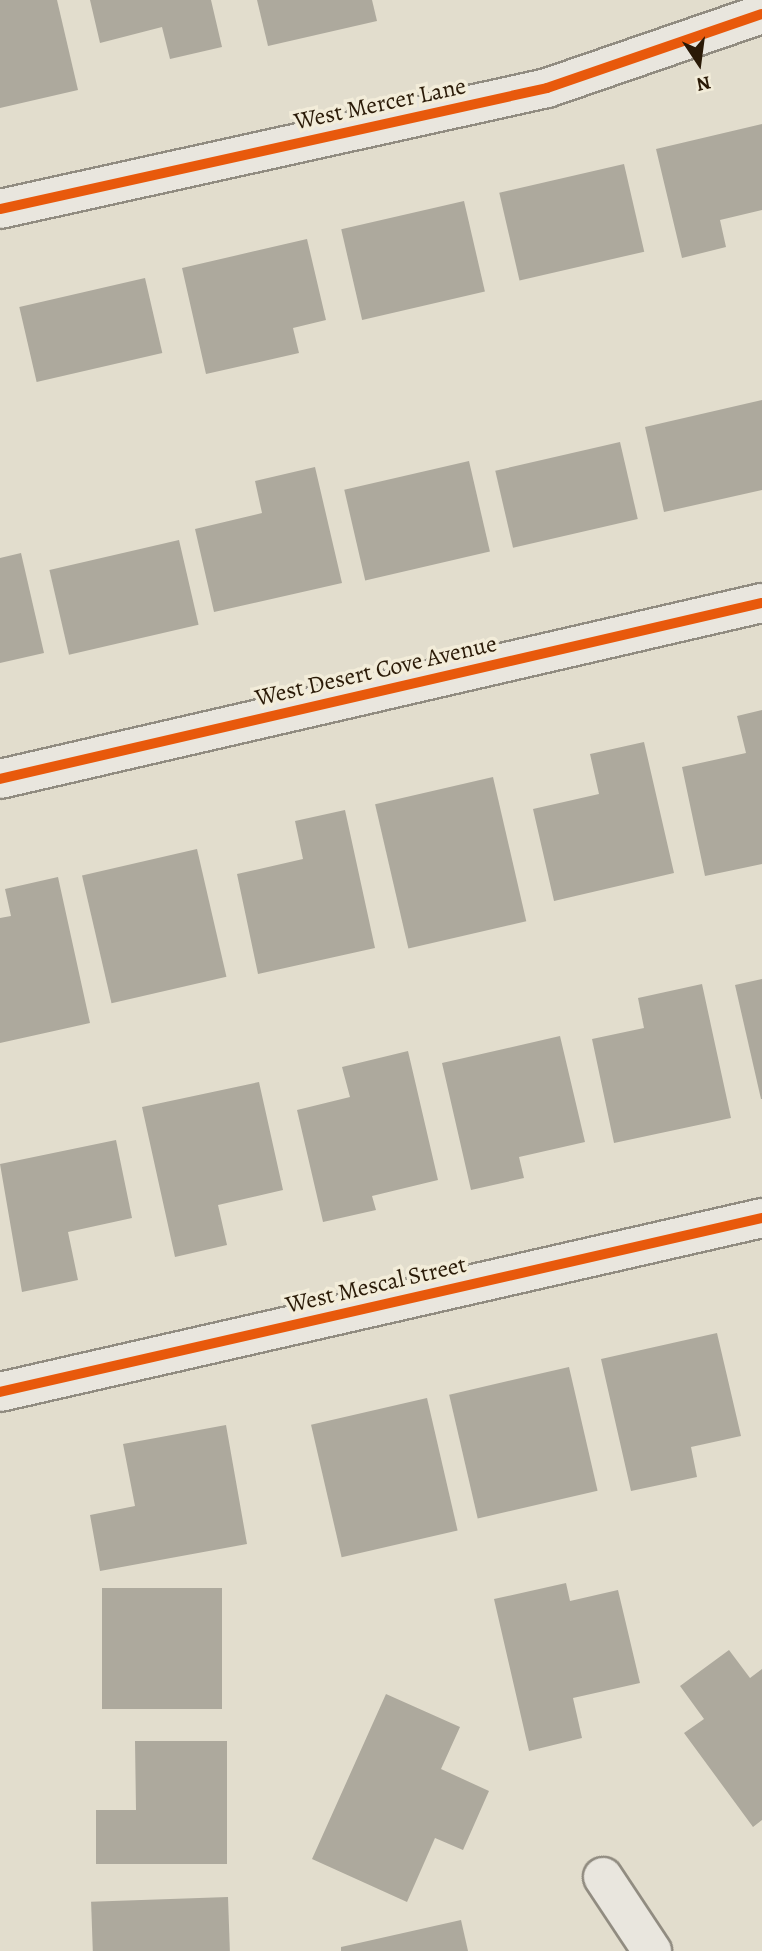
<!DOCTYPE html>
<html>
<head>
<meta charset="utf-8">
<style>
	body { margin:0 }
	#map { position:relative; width:762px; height:1951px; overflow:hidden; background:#e2ddcd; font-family:Alegreya,serif }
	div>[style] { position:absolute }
	.building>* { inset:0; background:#ada99d; transform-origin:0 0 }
	.roads { filter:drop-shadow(2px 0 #918c81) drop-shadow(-2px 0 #918c81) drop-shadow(0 2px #918c81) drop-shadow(0 -2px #918c81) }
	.minor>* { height:38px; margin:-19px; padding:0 19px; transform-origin:19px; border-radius:19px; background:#e9e6de }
	.cycleway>* { height:10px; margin:-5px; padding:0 5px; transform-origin:5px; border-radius:5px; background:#e8590c }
	span { translate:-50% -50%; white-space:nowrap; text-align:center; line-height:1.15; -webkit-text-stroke:7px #f2ecd9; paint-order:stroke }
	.street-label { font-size:24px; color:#2a1a07 }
	.north { position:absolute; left:664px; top:28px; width:70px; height:70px; -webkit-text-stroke:5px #f2ecd9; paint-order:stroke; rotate:167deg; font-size:19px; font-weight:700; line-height:28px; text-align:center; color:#2a1a07 }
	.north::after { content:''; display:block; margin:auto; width:24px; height:32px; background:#2a1a07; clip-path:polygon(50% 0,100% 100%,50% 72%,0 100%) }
</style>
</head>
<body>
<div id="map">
	<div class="building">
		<i style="clip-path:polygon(0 0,57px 0,78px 90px,0 108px)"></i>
		<i style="clip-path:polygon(90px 0,211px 0,222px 47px,170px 59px,162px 27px,100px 43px)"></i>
		<i style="clip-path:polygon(257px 0,372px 0,377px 21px,268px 46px)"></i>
		<i style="clip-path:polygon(762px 124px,762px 210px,720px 220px,726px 247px,682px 258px,656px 149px)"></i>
		<i style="left:624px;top:164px;width:90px;height:128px;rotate:77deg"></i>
		<i style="left:464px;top:201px;width:93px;height:126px;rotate:77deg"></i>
		<i style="clip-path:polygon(307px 239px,326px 320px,293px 328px,299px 353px,206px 374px,182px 268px)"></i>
		<i style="left:145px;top:278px;width:77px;height:129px;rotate:77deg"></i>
		<i style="clip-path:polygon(762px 400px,762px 490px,664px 512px,645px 427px)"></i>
		<i style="left:620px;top:442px;width:79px;height:128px;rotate:77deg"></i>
		<i style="left:469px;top:461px;width:93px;height:128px;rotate:77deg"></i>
		<i style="clip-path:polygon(315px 467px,342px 583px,214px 612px,195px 529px,262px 513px,255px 481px)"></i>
		<i style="left:179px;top:540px;width:87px;height:133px;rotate:77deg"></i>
		<i style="clip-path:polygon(21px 553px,44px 653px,0 663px,0 558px)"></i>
		<i style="clip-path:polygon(762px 710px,762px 864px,705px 876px,682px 767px,746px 753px,737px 716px)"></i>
		<i style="clip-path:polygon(644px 742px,674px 873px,554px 901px,533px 809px,599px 794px,590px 754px)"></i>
		<i style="left:493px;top:777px;width:148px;height:121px;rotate:77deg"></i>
		<i style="clip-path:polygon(345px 810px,375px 948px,258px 974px,237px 874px,303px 859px,295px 821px)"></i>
		<i style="left:197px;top:849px;width:131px;height:118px;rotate:77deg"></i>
		<i style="clip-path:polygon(58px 877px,90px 1023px,0 1043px,0 918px,11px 916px,5px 889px)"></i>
		<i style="clip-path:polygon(762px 979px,762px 1099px,761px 1099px,735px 985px)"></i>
		<i style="clip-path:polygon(702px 984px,731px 1118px,614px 1143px,592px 1039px,644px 1028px,638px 998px)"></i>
		<i style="clip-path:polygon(560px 1036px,585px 1142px,519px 1157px,524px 1178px,471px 1190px,442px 1063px)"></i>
		<i style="clip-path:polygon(408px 1051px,438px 1180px,372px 1196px,376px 1210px,323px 1222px,297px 1110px,350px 1097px,342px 1067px)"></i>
		<i style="clip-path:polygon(259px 1082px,283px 1190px,218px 1205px,227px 1245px,175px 1257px,142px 1107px)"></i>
		<i style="clip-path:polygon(116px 1140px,132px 1218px,68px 1232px,78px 1280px,22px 1292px,0 1164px)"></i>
		<i style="clip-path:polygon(717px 1333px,741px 1436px,691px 1447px,697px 1477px,631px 1491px,601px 1359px)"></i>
		<i style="left:569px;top:1367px;width:127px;height:123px;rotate:77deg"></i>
		<i style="left:427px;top:1398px;width:136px;height:119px;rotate:77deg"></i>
		<i style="clip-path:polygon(226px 1425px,247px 1544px,100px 1571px,90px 1515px,135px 1506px,123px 1444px)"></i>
		<i style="clip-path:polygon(566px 1583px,570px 1601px,618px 1590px,640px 1683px,573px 1698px,582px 1738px,529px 1751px,494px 1599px)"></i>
		<i style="left:102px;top:1588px;width:120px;height:121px"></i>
		<i style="clip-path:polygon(729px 1650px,750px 1678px,762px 1669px,762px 1820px,753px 1827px,684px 1733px,704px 1719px,680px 1686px)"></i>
		<i style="clip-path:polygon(386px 1694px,460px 1727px,441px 1769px,489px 1791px,463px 1850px,435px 1838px,407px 1902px,312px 1859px)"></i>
		<i style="clip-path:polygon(135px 1741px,227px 1741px,227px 1864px,96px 1864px,96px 1810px,136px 1810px)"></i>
		<i style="left:228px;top:1897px;width:54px;height:137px;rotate:88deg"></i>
		<i style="clip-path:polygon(461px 1920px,468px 1951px,341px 1951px,341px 1947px)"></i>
	</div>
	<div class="roads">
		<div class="minor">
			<i style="left:0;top:209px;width:560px;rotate:-12.47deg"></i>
			<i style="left:547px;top:88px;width:227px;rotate:-19deg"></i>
			<i style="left:0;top:779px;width:782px;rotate:-13.01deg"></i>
			<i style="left:0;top:1392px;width:782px;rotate:-12.86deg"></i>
			<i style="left:603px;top:1877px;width:89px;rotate:56.5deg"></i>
		</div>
	</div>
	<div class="cycleway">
		<i style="left:0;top:209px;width:560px;rotate:-12.47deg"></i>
		<i style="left:547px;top:88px;width:227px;rotate:-19deg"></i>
		<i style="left:0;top:779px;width:782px;rotate:-13.01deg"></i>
		<i style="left:0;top:1392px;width:782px;rotate:-12.86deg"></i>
	</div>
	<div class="street-label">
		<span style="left:380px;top:104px;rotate:-12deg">West Mercer Lane</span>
		<span style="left:376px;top:671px;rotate:-13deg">West Desert Cove Avenue</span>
		<span style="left:376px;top:1285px;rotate:-13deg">West Mescal Street</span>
	</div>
	<div class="north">N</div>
</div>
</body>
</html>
